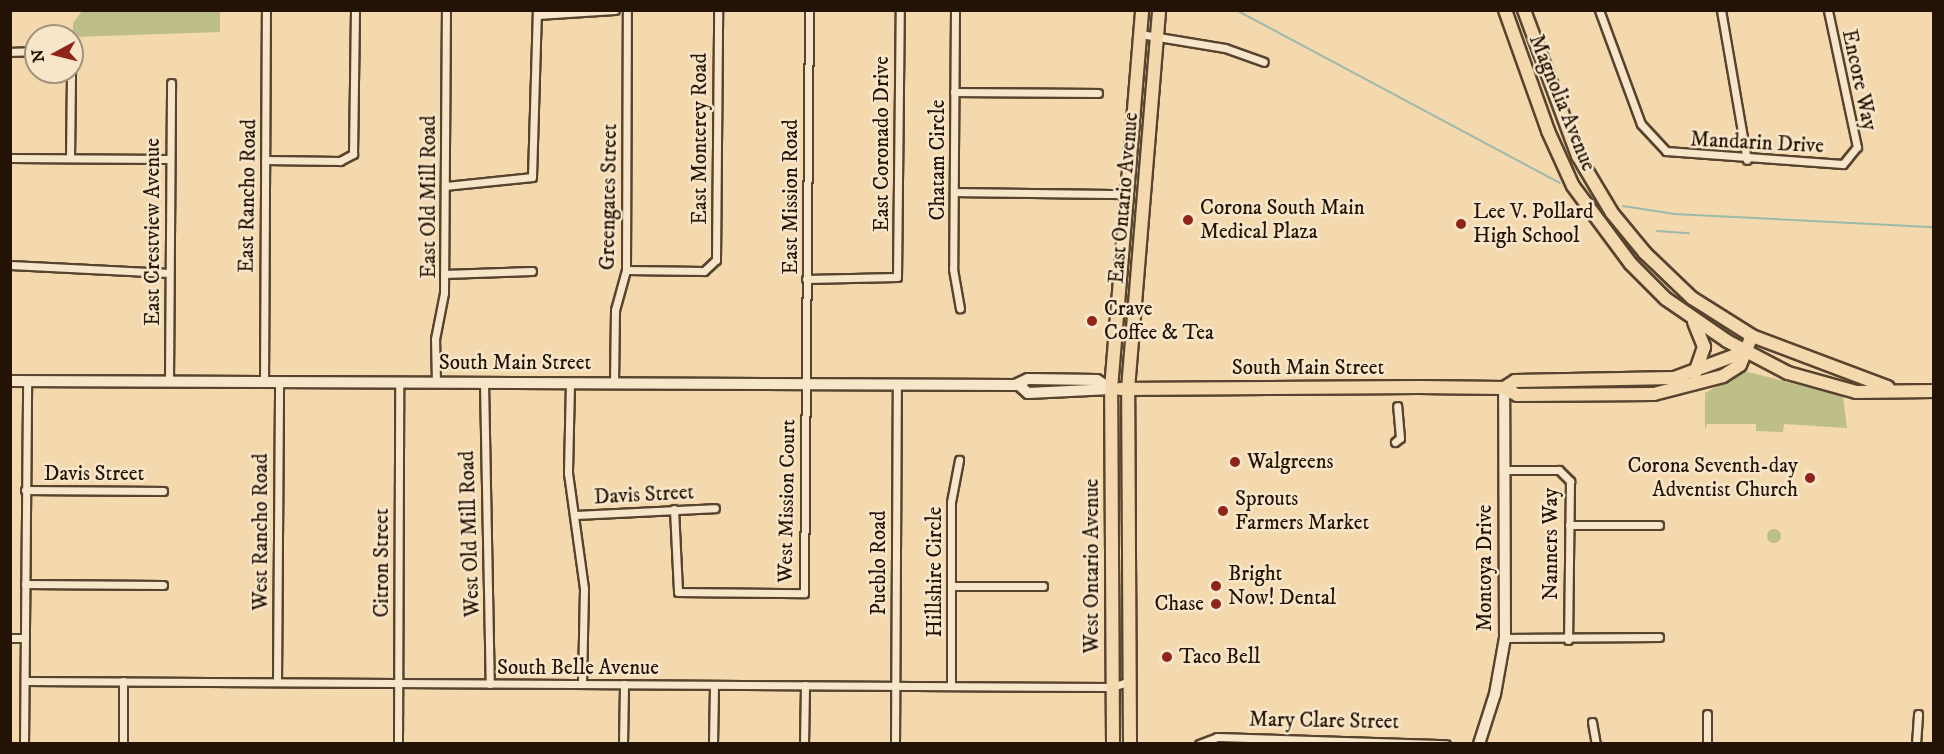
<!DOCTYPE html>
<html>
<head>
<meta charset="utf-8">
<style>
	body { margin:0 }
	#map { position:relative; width:1944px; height:754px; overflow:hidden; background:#f4d9ae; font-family:"IM FELL DW Pica",serif }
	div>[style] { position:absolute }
	.green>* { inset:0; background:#bebe88 }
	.round { border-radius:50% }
	.stream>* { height:2px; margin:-1px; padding:0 1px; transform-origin:1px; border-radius:1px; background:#9cbaa9 }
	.roads { filter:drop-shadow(2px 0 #58442e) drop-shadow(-2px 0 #58442e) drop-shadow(0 2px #58442e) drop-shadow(0 -2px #58442e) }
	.street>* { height:7px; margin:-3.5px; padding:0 3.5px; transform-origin:3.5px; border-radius:3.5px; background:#f8e6ca }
	.secondary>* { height:10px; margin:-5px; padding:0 5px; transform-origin:5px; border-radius:5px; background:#f8e6ca }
	.primary>* { height:12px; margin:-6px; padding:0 6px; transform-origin:6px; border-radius:6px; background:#f4d9ae }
	.dots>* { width:16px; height:16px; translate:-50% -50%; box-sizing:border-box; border:3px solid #f8e6ca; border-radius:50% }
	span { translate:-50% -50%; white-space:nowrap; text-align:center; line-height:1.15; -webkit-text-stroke:5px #f8e6ca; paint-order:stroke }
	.street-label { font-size:21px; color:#241304 }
	.poi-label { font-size:21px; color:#241304 }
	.left { translate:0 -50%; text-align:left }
	.right { translate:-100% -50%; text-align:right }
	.frame { position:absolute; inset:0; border:12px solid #241304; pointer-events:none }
	.north { position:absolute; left:24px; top:24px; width:60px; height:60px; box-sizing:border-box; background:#f8e6ca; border:2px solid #a3927b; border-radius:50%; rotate:263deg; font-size:16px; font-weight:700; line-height:24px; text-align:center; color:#241304 }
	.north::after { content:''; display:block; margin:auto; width:21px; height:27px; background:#8f2418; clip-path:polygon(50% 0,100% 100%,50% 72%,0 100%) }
</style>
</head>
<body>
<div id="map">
	<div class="green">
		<i style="clip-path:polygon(82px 11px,220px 11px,220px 32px,73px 37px,73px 23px)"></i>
		<i style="clip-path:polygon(1744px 371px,1843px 396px,1847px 428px,1784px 424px,1783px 432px,1756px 431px,1756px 424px,1707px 424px,1705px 429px,1705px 393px)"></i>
		<i class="round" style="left:1767px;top:529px;width:14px;height:14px"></i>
	</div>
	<div class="stream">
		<i style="left:1236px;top:10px;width:367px;rotate:28.1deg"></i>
		<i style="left:1623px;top:206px;width:52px;rotate:8.9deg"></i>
		<i style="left:1674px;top:214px;width:260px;rotate:2.9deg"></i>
		<i style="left:1657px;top:231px;width:32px;rotate:4deg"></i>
	</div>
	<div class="roads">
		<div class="street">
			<i style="left:955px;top:10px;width:259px;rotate:90.4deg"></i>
			<i style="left:953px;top:269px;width:40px;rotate:80deg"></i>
			<i style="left:1599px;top:10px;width:121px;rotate:69.8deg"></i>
			<i style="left:1641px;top:124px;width:37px;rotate:47deg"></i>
			<i style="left:1666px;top:151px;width:177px;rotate:4.2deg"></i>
			<i style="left:1843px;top:164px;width:22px;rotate:-51deg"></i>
			<i style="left:1857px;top:147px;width:140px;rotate:-102deg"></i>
			<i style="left:1721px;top:10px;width:152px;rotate:80.2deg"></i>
			<i style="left:537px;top:15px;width:78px;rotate:-3.7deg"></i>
			<i style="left:1140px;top:34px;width:86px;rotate:9.4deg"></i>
			<i style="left:1225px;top:48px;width:41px;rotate:19.7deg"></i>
			<i style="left:10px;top:52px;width:26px;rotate:-2deg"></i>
			<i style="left:954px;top:92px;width:144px;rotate:0.4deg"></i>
			<i style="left:10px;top:158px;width:160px;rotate:0.4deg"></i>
			<i style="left:70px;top:158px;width:86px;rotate:-89.3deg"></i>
			<i style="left:265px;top:160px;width:75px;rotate:0.8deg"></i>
			<i style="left:340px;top:161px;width:15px;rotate:-28deg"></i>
			<i style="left:353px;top:154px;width:144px;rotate:-89.2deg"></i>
			<i style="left:445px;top:186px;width:87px;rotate:-5.9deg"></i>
			<i style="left:532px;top:177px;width:167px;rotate:-88.3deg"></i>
			<i style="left:954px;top:192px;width:174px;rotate:0.7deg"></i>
			<i style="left:10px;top:265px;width:159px;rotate:2.9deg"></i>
			<i style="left:626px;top:270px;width:78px;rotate:0.7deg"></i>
			<i style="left:704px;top:271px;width:16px;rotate:-43deg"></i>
			<i style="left:716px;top:260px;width:250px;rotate:-89.5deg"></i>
			<i style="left:444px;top:274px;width:88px;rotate:-2deg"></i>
			<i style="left:806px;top:279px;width:91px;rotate:-1.3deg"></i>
			<i style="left:897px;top:277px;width:267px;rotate:-89.4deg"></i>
			<i style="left:169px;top:381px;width:298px;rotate:-89.6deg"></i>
			<i style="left:264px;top:382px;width:372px;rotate:-89.7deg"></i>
			<i style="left:436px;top:382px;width:43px;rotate:-91.3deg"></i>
			<i style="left:435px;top:339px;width:47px;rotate:-78.9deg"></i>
			<i style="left:444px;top:293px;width:283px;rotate:-89.6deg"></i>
			<i style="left:484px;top:382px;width:302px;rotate:88.9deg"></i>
			<i style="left:570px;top:383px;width:90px;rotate:91.3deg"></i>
			<i style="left:568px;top:473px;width:117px;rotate:82.1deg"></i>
			<i style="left:584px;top:589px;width:95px;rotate:91.2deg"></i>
			<i style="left:614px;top:383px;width:73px;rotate:-89.2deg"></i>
			<i style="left:615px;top:310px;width:41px;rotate:-74.6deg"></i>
			<i style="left:626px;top:270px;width:260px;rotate:-89.8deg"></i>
			<i style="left:1395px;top:442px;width:6px;rotate:-39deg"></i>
			<i style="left:1400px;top:438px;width:32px;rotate:-95deg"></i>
			<i style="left:1505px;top:470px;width:54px"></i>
			<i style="left:1559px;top:470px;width:16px;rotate:45deg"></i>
			<i style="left:1570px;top:481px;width:159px;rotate:90.7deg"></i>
			<i style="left:25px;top:490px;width:138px;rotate:0.4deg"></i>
			<i style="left:674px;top:509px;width:83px;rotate:87.2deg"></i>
			<i style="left:678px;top:592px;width:126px;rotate:0.5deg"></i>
			<i style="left:804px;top:593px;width:583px;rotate:-89.51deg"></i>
			<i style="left:574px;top:515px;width:141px;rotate:-2.8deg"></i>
			<i style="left:1569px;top:525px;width:90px"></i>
			<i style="left:25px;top:584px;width:138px;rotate:0.4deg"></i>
			<i style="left:951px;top:586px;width:92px"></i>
			<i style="left:10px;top:638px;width:15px"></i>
			<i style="left:1505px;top:638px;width:154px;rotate:-0.4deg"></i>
			<i style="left:25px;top:681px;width:1087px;rotate:0.32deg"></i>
			<i style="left:1112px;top:687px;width:19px;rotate:-18deg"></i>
			<i style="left:277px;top:682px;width:300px;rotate:-89.6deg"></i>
			<i style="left:951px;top:686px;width:184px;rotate:-90deg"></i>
			<i style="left:951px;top:502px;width:43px;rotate:-79.2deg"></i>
			<i style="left:1592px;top:722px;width:22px;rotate:80deg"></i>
			<i style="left:24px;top:744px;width:363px;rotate:-89.5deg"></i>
			<i style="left:123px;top:744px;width:63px;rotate:-90deg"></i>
			<i style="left:398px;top:744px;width:362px;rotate:-89.8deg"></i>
			<i style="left:623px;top:744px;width:60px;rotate:-89deg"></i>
			<i style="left:713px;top:744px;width:59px;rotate:-89deg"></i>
			<i style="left:804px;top:744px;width:59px;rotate:-89deg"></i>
			<i style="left:895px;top:744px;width:360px;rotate:-89.7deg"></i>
			<i style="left:1199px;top:744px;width:19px;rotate:-21deg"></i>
			<i style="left:1217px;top:737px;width:229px;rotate:1.8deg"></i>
			<i style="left:1707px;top:744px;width:30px;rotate:-90deg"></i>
			<i style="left:1916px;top:744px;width:30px;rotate:-86deg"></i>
		</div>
		<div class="secondary">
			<i style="left:10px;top:381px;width:1005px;rotate:0.23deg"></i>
			<i style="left:1015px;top:385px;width:14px;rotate:-25deg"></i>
			<i style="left:1028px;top:379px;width:69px;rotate:0.8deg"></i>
			<i style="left:1097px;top:380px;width:17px;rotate:33deg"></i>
			<i style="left:1019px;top:385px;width:12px;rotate:42deg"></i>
			<i style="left:1028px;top:393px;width:83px;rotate:-2.8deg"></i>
			<i style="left:1479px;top:744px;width:52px;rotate:-72.3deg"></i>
			<i style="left:1495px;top:694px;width:57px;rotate:-79.9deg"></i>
			<i style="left:1505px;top:638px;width:250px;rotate:-90.2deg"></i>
		</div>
		<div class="primary">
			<i style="left:1505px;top:10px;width:128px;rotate:70.4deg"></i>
			<i style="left:1548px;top:131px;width:60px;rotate:65.6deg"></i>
			<i style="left:1573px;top:186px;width:97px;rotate:53.4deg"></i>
			<i style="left:1631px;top:264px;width:49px;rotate:45deg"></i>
			<i style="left:1666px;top:299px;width:74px;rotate:34.5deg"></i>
			<i style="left:1727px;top:341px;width:69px;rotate:27.7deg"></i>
			<i style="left:1788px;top:373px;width:71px;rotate:15.6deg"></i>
			<i style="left:1856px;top:392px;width:78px;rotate:-0.7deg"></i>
			<i style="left:1524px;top:10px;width:156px;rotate:69.7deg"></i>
			<i style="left:1578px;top:156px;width:66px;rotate:59.2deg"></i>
			<i style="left:1612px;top:213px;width:52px;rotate:50.5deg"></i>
			<i style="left:1645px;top:253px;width:65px;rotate:43.8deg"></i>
			<i style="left:1692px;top:298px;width:71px;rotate:32.3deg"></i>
			<i style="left:1752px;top:336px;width:145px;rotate:20.6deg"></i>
			<i style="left:1694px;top:322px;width:27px;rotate:68deg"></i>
			<i style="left:1704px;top:347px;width:28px;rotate:109deg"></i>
			<i style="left:1504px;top:388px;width:13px;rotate:-32deg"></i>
			<i style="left:1515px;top:381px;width:159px;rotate:-1.1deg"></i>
			<i style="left:1674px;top:378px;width:75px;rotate:-20.4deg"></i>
			<i style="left:1120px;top:389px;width:299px;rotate:-0.4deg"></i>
			<i style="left:1419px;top:387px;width:85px;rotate:0.7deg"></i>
			<i style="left:1504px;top:388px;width:15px;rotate:28deg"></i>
			<i style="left:1517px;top:395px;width:137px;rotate:-0.4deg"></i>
			<i style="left:1654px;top:394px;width:71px;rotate:-14.6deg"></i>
			<i style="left:1723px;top:376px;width:20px;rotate:-33deg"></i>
			<i style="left:1740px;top:365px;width:31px;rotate:-68deg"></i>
			<i style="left:1113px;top:744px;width:355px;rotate:-90.3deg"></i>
			<i style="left:1111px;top:389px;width:380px;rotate:-85.3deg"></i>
			<i style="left:1130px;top:744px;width:355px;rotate:-90.3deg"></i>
			<i style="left:1128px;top:389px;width:380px;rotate:-85.3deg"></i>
		</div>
	</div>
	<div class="dots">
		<i style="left:1188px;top:220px;background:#8f2418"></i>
		<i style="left:1461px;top:224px;background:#8f2418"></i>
		<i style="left:1092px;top:321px;background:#8f2418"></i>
		<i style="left:1235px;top:462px;background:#8f2418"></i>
		<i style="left:1810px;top:478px;background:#8f2418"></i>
		<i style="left:1223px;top:511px;background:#8f2418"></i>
		<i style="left:1216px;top:586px;background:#8f2418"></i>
		<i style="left:1216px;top:604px;background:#8f2418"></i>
		<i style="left:1167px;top:657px;background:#8f2418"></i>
	</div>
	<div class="street-label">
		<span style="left:1859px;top:80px;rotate:78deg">Encore Way</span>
		<span style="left:1562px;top:103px;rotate:68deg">Magnolia Avenue</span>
		<span style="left:700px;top:139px;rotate:-90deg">East Monterey Road</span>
		<span style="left:1757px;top:143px;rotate:3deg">Mandarin Drive</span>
		<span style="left:882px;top:144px;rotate:-90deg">East Coronado Drive</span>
		<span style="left:938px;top:160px;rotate:-90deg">Chatam Circle</span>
		<span style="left:248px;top:196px;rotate:-89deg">East Rancho Road</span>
		<span style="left:429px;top:197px;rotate:-90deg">East Old Mill Road</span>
		<span style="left:609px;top:197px;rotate:-89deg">Greengates Street</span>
		<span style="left:791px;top:197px;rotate:-90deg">East Mission Road</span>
		<span style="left:1124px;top:198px;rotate:-85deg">East Ontario Avenue</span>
		<span style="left:153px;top:232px;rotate:-90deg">East Crestview Avenue</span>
		<span style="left:515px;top:363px">South Main Street</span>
		<span style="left:1308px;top:368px">South Main Street</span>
		<span style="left:94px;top:474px">Davis Street</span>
		<span style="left:644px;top:495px;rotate:-3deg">Davis Street</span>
		<span style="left:787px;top:501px;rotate:-89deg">West Mission Court</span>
		<span style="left:261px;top:532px;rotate:-90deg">West Rancho Road</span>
		<span style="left:470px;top:534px;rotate:-92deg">West Old Mill Road</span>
		<span style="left:1551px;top:544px;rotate:-90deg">Nanners Way</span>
		<span style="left:382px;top:563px;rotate:-90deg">Citron Street</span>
		<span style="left:879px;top:563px;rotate:-90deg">Pueblo Road</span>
		<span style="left:1092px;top:566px;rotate:-90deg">West Ontario Avenue</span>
		<span style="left:1485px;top:568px;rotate:-90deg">Montoya Drive</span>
		<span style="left:935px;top:572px;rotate:-90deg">Hillshire Circle</span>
		<span style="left:578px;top:668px">South Belle Avenue</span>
		<span style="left:1324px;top:721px;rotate:1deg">Mary Clare Street</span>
	</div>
	<div class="poi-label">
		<span class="left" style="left:1200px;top:220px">Corona South Main<br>Medical Plaza</span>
		<span class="left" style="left:1473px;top:224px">Lee V. Pollard<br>High School</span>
		<span class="left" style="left:1104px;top:321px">Crave<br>Coffee &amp; Tea</span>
		<span class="left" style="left:1247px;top:462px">Walgreens</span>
		<span class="right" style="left:1798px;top:478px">Corona Seventh-day<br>Adventist Church</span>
		<span class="left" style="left:1235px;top:511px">Sprouts<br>Farmers Market</span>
		<span class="left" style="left:1228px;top:586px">Bright<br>Now! Dental</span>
		<span class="right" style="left:1204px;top:604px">Chase</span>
		<span class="left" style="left:1179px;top:657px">Taco Bell</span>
	</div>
	<div class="frame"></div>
	<div class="north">N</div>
</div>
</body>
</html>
